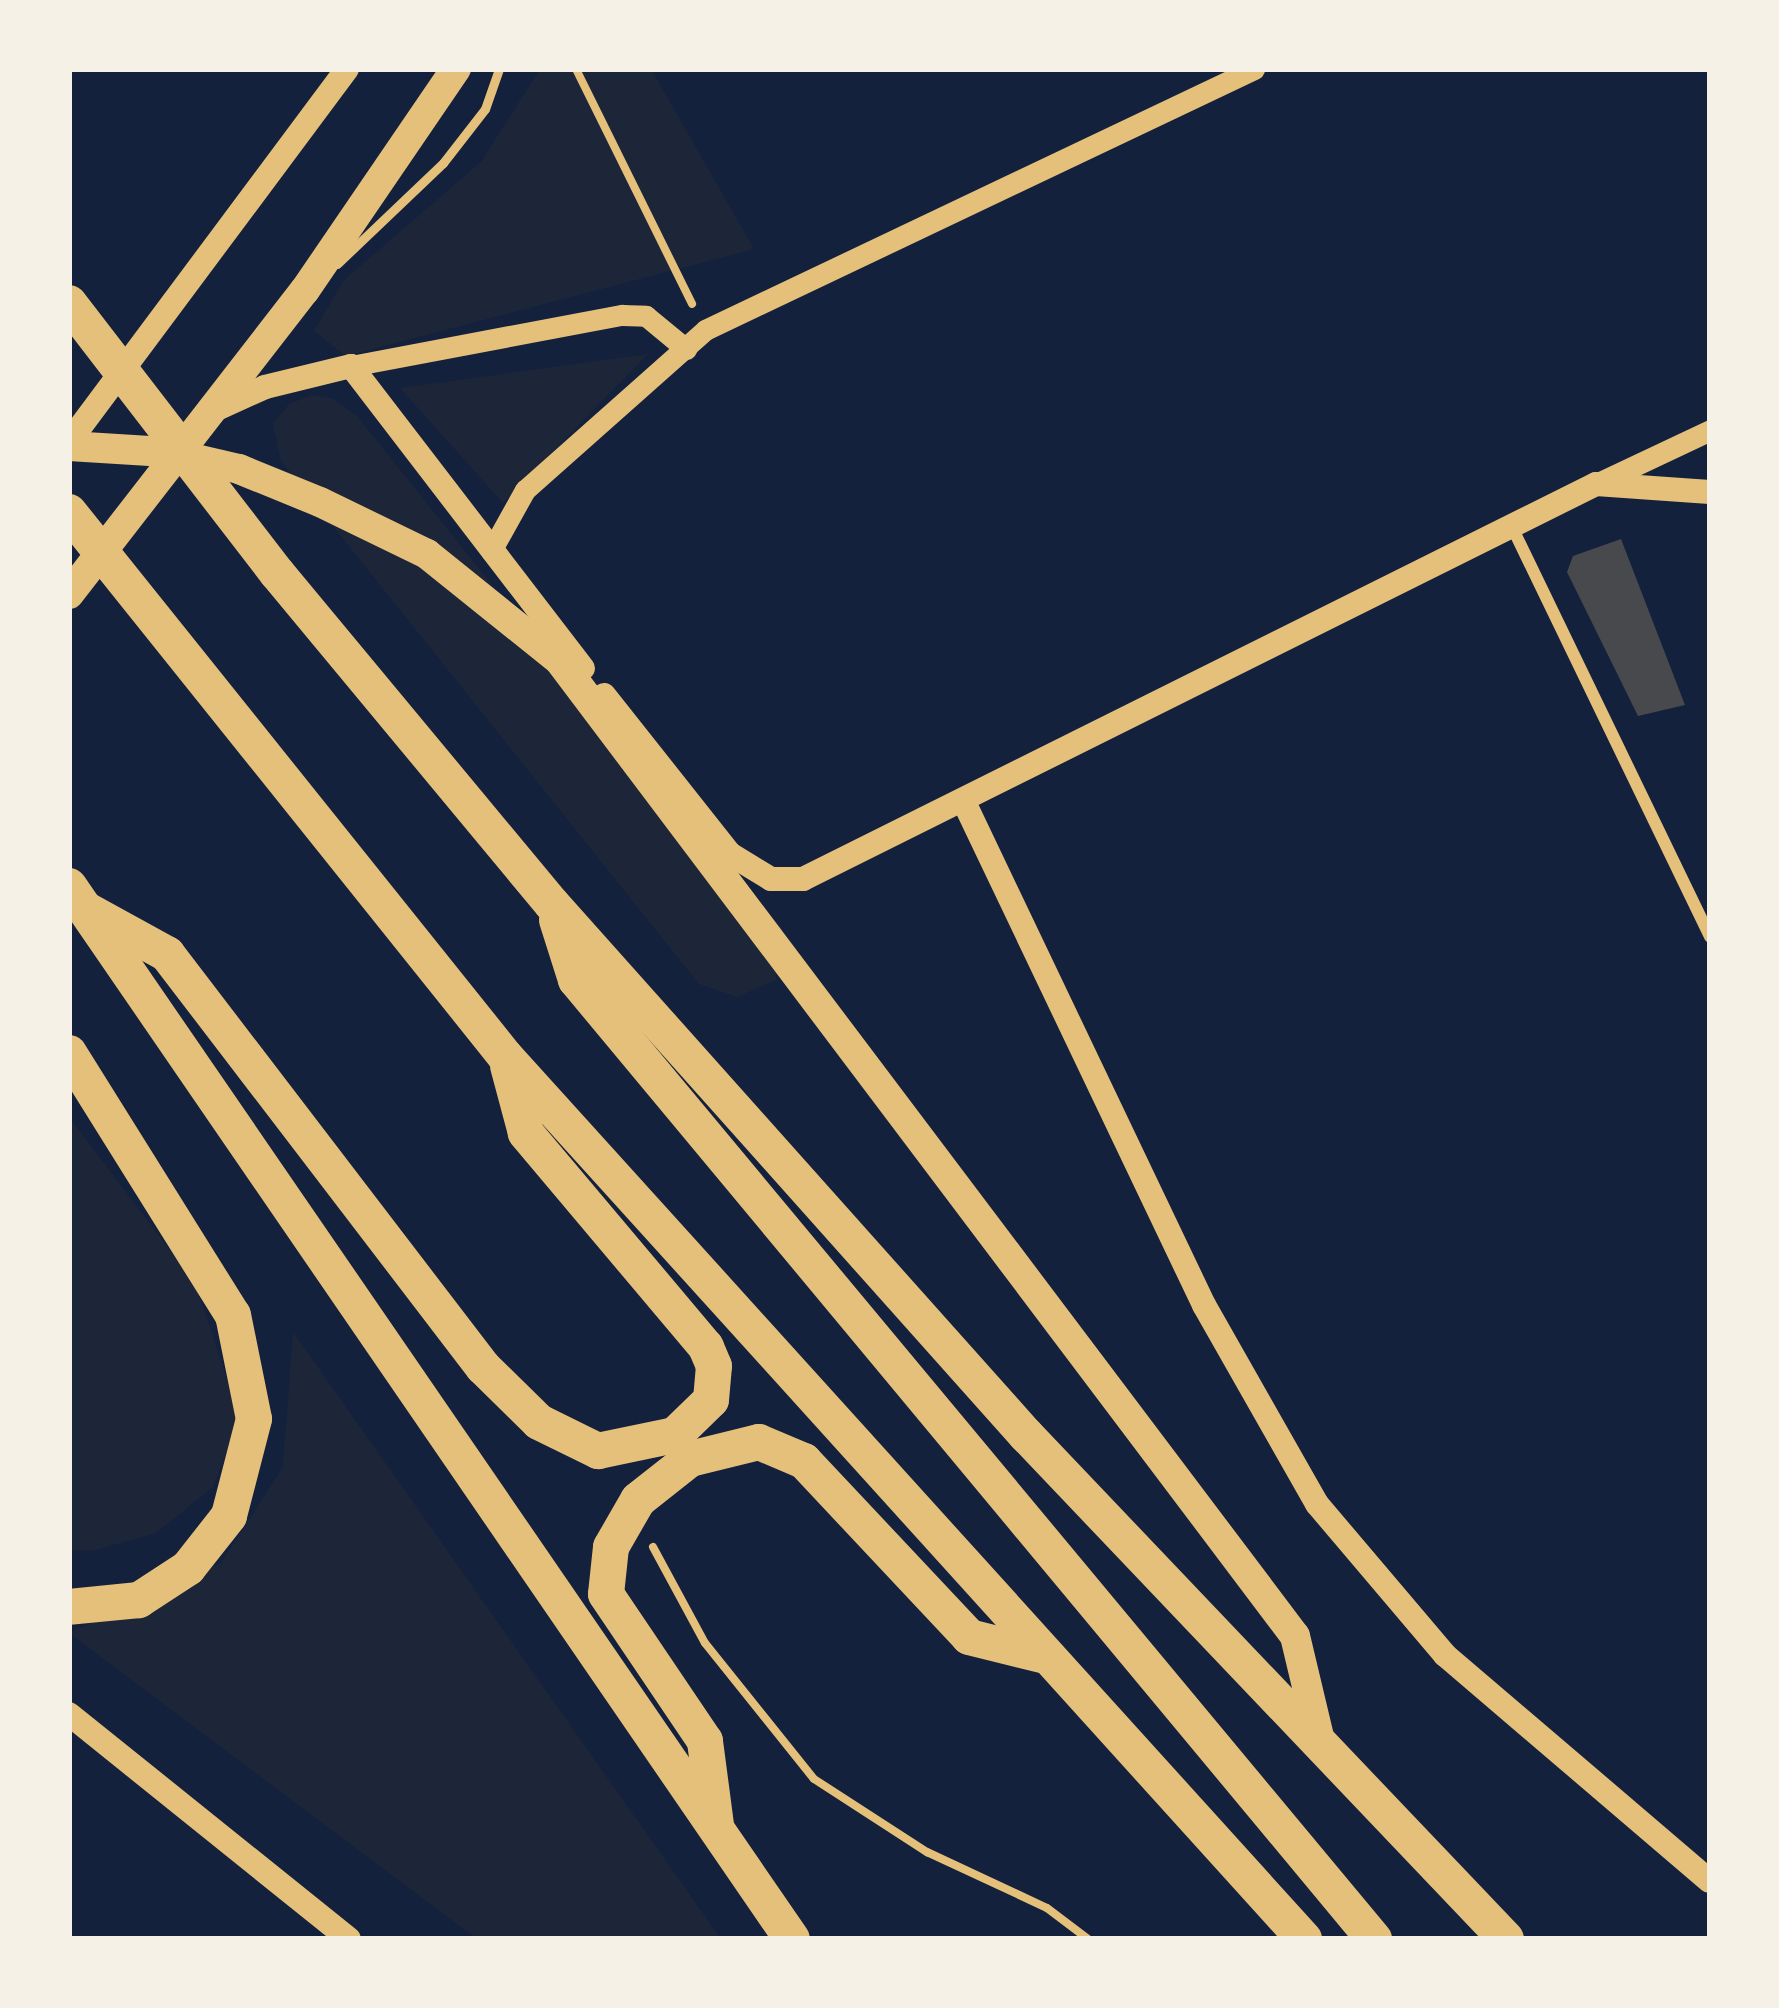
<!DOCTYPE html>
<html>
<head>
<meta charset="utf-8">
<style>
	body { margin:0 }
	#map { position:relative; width:1779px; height:2008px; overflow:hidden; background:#14213d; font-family:Quicksand,sans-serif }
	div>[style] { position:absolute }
	.green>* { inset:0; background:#1d2539 }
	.building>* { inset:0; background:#48494c }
	.path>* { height:8px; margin:-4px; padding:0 4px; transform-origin:4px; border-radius:4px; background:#e5c07b }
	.service>* { height:9px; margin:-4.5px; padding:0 4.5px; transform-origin:4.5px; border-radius:4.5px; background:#e5c07b }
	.minor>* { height:12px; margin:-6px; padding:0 6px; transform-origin:6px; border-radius:6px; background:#e5c07b }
	.tertiary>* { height:21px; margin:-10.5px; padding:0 10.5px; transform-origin:10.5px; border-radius:10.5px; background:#e5c07b }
	.secondary>* { height:24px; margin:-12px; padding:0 12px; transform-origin:12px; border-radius:12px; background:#e5c07b }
	.primary>* { height:30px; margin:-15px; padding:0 15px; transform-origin:15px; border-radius:15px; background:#e5c07b }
	.motorway>* { height:36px; margin:-18px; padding:0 18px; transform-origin:18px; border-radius:18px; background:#e5c07b }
	span { translate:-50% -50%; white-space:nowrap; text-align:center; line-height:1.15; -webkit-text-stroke:12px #f6f1e7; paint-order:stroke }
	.frame { position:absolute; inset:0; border:72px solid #f6f1e7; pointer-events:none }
</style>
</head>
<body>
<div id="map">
	<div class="green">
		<i style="clip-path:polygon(540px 69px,651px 69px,754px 249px,346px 356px,314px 331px,344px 280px,481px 162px)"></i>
		<i style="clip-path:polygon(648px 354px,503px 503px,400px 388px)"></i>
		<i style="clip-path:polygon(312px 395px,332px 398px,357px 416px,722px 872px,782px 927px,776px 980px,737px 997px,699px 984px,281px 461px,273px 424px,289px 404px)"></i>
		<i style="clip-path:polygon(69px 1117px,195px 1283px,240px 1418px,213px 1487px,156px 1533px,92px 1551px,69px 1550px)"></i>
		<i style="clip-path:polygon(293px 1332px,721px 1939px,477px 1939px,69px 1633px,221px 1563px,283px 1467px)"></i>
	</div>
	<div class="building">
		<i style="clip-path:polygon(1621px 539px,1685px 705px,1638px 716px,1567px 572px,1573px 556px)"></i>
	</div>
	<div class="path">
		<i style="left:576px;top:69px;width:262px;rotate:63.7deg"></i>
		<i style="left:653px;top:1547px;width:109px;rotate:61.6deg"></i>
		<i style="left:705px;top:1643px;width:174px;rotate:51.3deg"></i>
		<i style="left:814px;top:1779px;width:135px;rotate:32.9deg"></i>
		<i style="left:927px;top:1852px;width:132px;rotate:25deg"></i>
		<i style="left:1047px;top:1908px;width:51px;rotate:37.1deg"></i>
	</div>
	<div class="service">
		<i style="left:337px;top:264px;width:146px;rotate:-43.6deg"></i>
		<i style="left:443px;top:163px;width:68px;rotate:-52.1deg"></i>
		<i style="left:485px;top:109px;width:42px;rotate:-70.7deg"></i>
	</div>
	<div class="minor">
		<i style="left:1512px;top:527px;width:455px;rotate:64.2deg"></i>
	</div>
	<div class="tertiary">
		<i style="left:351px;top:366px;width:276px;rotate:-10.7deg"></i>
		<i style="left:622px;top:315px;width:24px;rotate:2deg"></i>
		<i style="left:646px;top:316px;width:52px;rotate:39.5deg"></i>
		<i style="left:1596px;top:484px;width:126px;rotate:-25.3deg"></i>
		<i style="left:491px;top:551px;width:70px;rotate:-60.9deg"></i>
		<i style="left:525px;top:490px;width:241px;rotate:-41.6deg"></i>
		<i style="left:705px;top:330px;width:608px;rotate:-25.43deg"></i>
	</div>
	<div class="secondary">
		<i style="left:210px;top:412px;width:60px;rotate:-24.4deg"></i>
		<i style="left:265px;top:387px;width:89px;rotate:-13.7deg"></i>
		<i style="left:351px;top:366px;width:381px;rotate:52.5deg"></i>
		<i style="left:69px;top:442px;width:465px;rotate:-53.3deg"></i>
		<i style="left:604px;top:695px;width:203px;rotate:51.6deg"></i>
		<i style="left:730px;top:854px;width:48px;rotate:31.4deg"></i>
		<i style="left:771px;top:879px;width:32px"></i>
		<i style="left:803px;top:879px;width:886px;rotate:-26.48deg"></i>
		<i style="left:1596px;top:484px;width:114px;rotate:4deg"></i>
		<i style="left:963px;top:800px;width:560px;rotate:64.49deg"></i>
		<i style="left:1204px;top:1305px;width:229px;rotate:60.4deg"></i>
		<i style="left:1317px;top:1504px;width:198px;rotate:49.7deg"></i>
		<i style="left:1445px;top:1655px;width:348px;rotate:40.5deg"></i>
		<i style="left:69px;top:1714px;width:359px;rotate:38.8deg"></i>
	</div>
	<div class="primary">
		<i style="left:69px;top:446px;width:97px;rotate:3.5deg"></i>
		<i style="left:166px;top:452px;width:75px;rotate:13.1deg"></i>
		<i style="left:239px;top:469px;width:87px;rotate:22.2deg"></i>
		<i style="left:320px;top:502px;width:119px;rotate:25.9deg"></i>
		<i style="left:427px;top:554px;width:169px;rotate:38.8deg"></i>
		<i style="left:559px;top:660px;width:1222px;rotate:52.98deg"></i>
		<i style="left:1295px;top:1636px;width:112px;rotate:76.6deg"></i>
		<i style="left:69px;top:594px;width:385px;rotate:-52.2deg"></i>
		<i style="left:305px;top:290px;width:268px;rotate:-55.7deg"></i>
	</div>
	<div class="motorway">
		<i style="left:69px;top:303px;width:341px;rotate:52.4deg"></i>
		<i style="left:277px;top:573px;width:430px;rotate:50.3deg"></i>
		<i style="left:552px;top:904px;width:712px;rotate:48.25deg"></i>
		<i style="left:1026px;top:1435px;width:696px;rotate:46.4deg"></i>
		<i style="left:69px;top:512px;width:697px;rotate:51.29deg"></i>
		<i style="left:505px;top:1056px;width:1191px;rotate:47.86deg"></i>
		<i style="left:69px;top:886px;width:1277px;rotate:55.53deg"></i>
		<i style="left:85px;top:909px;width:94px;rotate:28.8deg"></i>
		<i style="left:167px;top:954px;width:520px;rotate:52.58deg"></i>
		<i style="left:483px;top:1367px;width:78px;rotate:44.5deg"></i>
		<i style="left:539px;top:1422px;width:66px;rotate:26.2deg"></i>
		<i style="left:598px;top:1451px;width:79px;rotate:-11.7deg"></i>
		<i style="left:675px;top:1435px;width:50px;rotate:-44.2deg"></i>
		<i style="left:711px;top:1400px;width:34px;rotate:-85deg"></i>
		<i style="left:714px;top:1366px;width:21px;rotate:-113deg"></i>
		<i style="left:706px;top:1347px;width:280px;rotate:-130.1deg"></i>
		<i style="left:526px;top:1133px;width:69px;rotate:-105deg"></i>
		<i style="left:557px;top:920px;width:63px;rotate:72.4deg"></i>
		<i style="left:576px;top:980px;width:1248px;rotate:50.24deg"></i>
		<i style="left:69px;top:1053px;width:309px;rotate:58deg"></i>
		<i style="left:233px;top:1315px;width:106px;rotate:78.6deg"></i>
		<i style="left:254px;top:1419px;width:100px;rotate:104.5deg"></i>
		<i style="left:229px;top:1516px;width:66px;rotate:128.3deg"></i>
		<i style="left:188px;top:1568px;width:59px;rotate:146.9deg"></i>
		<i style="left:139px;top:1600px;width:70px;rotate:174.3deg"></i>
		<i style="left:716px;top:1825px;width:85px;rotate:-97.5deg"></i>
		<i style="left:705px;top:1741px;width:177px;rotate:-124deg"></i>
		<i style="left:606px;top:1594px;width:47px;rotate:-83.9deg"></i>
		<i style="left:611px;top:1547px;width:54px;rotate:-60.1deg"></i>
		<i style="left:638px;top:1500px;width:66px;rotate:-38.3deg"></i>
		<i style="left:690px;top:1459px;width:71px;rotate:-13.8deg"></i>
		<i style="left:759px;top:1442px;width:49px;rotate:22.9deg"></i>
		<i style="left:804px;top:1461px;width:241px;rotate:46.8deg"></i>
		<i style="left:969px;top:1637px;width:74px;rotate:14deg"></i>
	</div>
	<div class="frame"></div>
</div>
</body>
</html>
